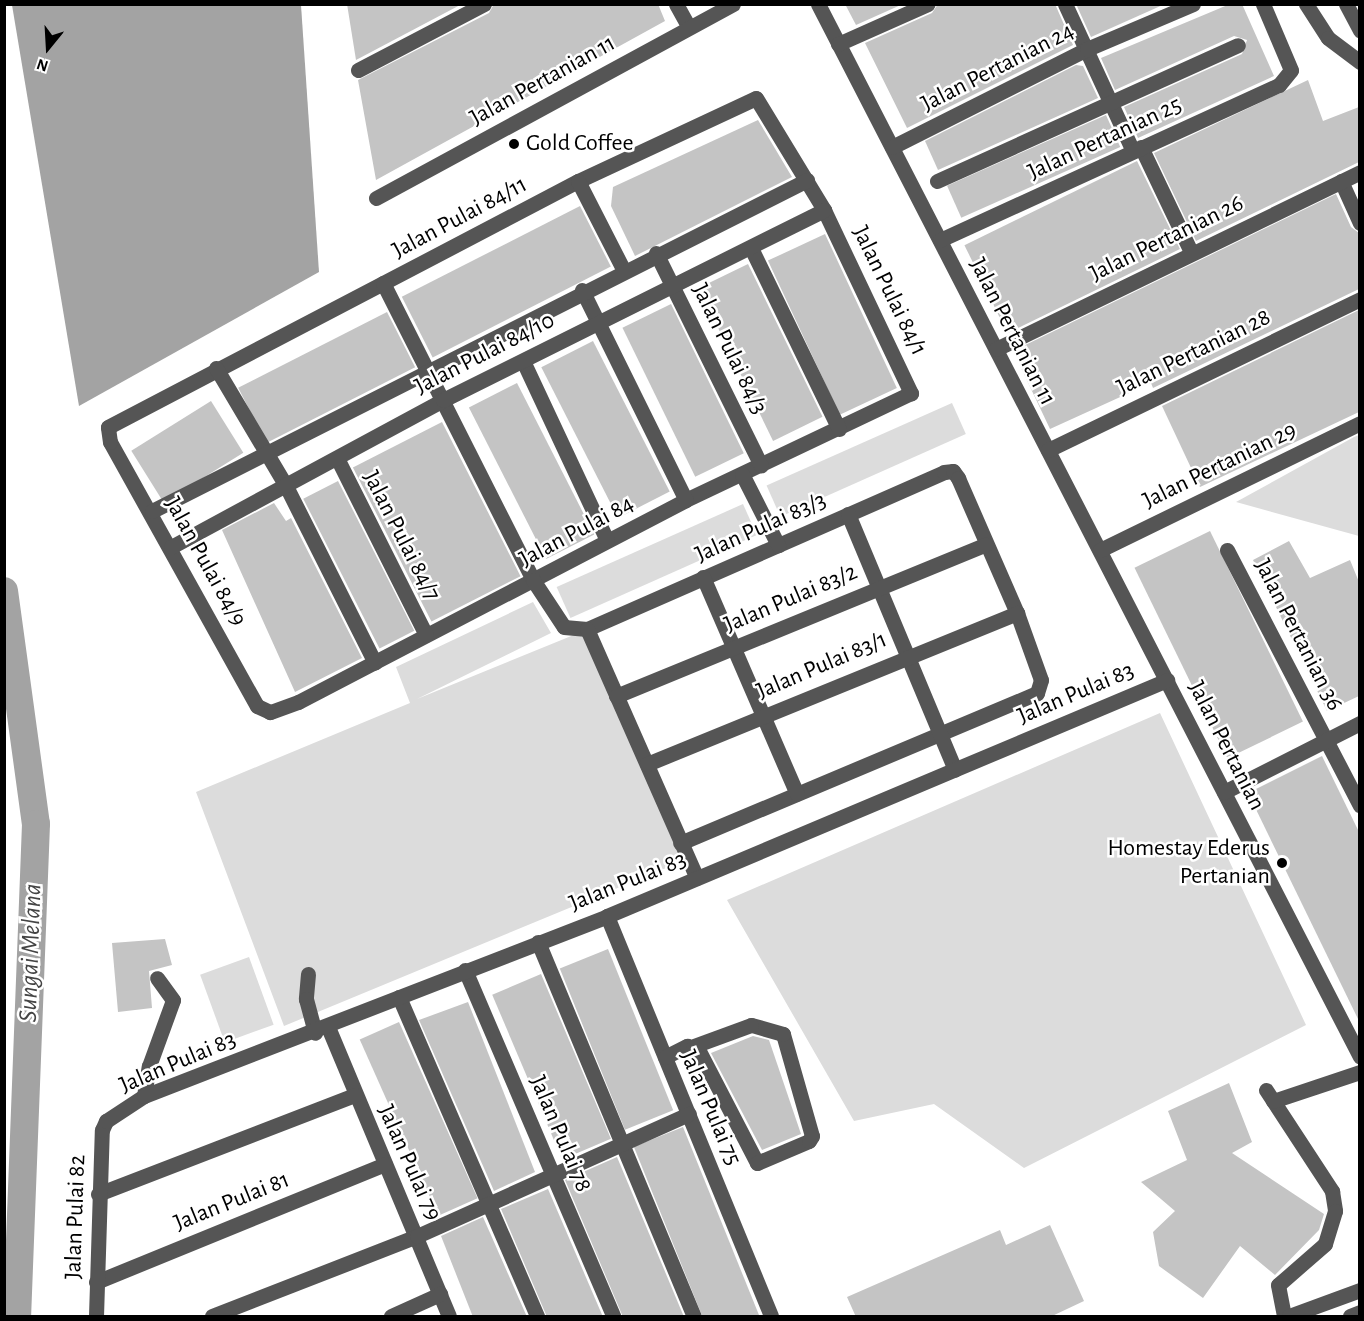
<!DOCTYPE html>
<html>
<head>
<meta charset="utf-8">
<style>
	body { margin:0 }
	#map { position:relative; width:1364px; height:1321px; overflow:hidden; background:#fff; font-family:"Alegreya Sans",sans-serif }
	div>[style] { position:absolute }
	.green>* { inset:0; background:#dcdcdc; transform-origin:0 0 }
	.water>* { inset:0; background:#a3a3a3 }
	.river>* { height:28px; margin:-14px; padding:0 14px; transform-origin:14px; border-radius:14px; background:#a3a3a3 }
	.building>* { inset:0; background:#c4c4c4; transform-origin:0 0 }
	.minor>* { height:15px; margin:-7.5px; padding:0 7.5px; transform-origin:7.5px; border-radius:7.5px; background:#555 }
	.dots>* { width:16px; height:16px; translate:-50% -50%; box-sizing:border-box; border:3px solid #fff; border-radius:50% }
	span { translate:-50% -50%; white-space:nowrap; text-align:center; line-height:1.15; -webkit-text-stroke:5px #fff; paint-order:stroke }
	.street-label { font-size:24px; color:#000 }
	.poi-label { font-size:24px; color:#000 }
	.left { translate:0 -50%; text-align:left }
	.right { translate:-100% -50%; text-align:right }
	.water-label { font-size:26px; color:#444; font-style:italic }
	.frame { position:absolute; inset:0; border:6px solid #000; pointer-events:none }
	.north { position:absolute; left:18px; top:18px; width:60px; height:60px; -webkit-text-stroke:4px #fff; paint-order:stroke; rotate:198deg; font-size:16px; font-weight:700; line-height:24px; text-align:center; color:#000 }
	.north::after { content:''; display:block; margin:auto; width:21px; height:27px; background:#000; clip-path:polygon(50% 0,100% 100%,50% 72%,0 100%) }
</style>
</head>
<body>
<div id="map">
	<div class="green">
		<i style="left:952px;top:403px;width:34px;height:203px;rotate:66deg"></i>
		<i style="clip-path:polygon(1359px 435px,1359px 536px,1236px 502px,1354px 437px)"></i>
		<i style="left:743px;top:504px;width:34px;height:204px;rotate:66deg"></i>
		<i style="clip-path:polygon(533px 602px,551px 633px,417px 699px,586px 630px,683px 861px,284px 1026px,196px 792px,410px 703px,396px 667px)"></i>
		<i style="clip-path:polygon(1160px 713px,1306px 1025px,1024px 1168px,934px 1104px,854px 1121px,727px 900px)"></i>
		<i style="left:249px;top:957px;width:72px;height:52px;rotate:70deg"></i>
	</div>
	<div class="water">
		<i style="clip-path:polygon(12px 5px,301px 5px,319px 272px,79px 406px)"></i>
	</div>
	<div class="river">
		<i style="left:4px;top:591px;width:235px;rotate:82.2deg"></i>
		<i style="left:36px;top:824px;width:492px;rotate:92.2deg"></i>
	</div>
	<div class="building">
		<i style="clip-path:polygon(347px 4px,462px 4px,356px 60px)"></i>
		<i style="clip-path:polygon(494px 4px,658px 4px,665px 21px,376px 180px,358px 80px,489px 13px)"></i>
		<i style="clip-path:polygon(845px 4px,903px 4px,856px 25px)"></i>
		<i style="clip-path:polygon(938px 4px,1055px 4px,1073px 45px,907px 128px,865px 43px,932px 13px)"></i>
		<i style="clip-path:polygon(1076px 4px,1165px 4px,1091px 37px)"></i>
		<i style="clip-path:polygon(1230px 4px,1242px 4px,1274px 76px,1138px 138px,1124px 107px,1242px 54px,1247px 40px,1234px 36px,1115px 90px,1101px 58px)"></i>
		<i style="clip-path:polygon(1076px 65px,1083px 66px,1098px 98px,938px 170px,925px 141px)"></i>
		<i style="clip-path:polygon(1308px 80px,1323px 121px,1359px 107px,1359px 162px,1196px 241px,1154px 153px)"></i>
		<i style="left:1106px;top:115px;width:35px;height:174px;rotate:66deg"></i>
		<i style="clip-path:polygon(758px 120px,792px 177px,635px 256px,611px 206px,613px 187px)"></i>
		<i style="left:1137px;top:161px;width:98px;height:192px;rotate:64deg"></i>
		<i style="clip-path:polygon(1336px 194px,1351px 227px,1359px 233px,1359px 289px,1153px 388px,1151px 383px,1050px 429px,1013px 351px)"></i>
		<i style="left:580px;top:206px;width:68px;height:200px;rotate:63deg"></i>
		<i style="left:825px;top:234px;width:170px;height:63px;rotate:65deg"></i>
		<i style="left:748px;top:264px;width:170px;height:55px;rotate:64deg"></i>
		<i style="left:671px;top:304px;width:166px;height:54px;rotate:64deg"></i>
		<i style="clip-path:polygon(1359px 310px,1359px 412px,1200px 487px,1162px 406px)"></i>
		<i style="left:387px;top:312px;width:62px;height:167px;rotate:63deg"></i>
		<i style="left:593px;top:341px;width:169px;height:58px;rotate:63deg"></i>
		<i style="left:517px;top:383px;width:170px;height:54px;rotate:63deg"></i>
		<i style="left:211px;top:401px;width:61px;height:94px;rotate:58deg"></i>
		<i style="left:442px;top:422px;width:173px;height:100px;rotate:63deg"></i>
		<i style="left:338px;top:481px;width:168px;height:39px;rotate:63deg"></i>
		<i style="clip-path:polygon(274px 503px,286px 521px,291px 518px,362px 658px,295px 692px,222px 530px)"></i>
		<i style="left:1210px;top:531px;width:212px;height:84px;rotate:64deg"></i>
		<i style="clip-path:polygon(1289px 541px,1310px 578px,1350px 560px,1359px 582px,1359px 696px,1327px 711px,1253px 560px)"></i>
		<i style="clip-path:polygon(1322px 756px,1359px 832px,1359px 1021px,1248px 793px)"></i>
		<i style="clip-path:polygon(165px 939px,172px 965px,149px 971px,152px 1008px,118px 1012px,112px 943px)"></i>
		<i style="left:608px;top:949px;width:174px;height:52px;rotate:68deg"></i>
		<i style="left:541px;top:974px;width:179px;height:53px;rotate:67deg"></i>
		<i style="clip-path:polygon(468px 1002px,535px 1172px,494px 1191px,419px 1020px)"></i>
		<i style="left:399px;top:1022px;width:193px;height:43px;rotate:66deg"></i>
		<i style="clip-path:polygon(753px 1036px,769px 1040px,801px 1134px,762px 1150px,711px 1053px)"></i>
		<i style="clip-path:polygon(1229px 1083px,1252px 1142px,1232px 1153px,1324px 1214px,1319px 1230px,1275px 1275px,1240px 1246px,1203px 1298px,1159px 1266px,1153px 1232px,1175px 1211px,1141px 1182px,1187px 1160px,1168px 1111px)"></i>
		<i style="left:683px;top:1127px;width:205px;height:53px;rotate:68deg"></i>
		<i style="clip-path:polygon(617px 1157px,684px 1317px,623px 1317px,565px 1180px)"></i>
		<i style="clip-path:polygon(548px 1189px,603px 1317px,547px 1317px,501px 1209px)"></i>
		<i style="clip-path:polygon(483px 1217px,527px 1317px,473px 1317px,441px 1236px)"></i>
		<i style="clip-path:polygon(1050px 1225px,1084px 1301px,1050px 1317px,856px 1317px,847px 1297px,1000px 1230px,1006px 1245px)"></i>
	</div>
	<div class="minor">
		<i style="left:676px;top:4px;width:26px;rotate:61deg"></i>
		<i style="left:818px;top:4px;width:1184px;rotate:62.76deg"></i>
		<i style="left:1065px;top:4px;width:162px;rotate:65.2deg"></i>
		<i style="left:1306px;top:4px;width:40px;rotate:57.1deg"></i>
		<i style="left:1328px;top:38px;width:40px;rotate:37deg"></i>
		<i style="left:1346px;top:4px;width:30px;rotate:62deg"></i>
		<i style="left:838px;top:44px;width:98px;rotate:-24deg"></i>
		<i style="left:358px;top:70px;width:142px;rotate:-27.6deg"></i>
		<i style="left:756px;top:98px;width:131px;rotate:58.7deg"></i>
		<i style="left:824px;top:210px;width:203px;rotate:64.6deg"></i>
		<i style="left:911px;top:393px;width:249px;rotate:154.6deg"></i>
		<i style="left:686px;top:500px;width:437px;rotate:152.5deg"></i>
		<i style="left:298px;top:702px;width:30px;rotate:160deg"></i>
		<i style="left:270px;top:712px;width:14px;rotate:-155deg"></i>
		<i style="left:257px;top:706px;width:302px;rotate:-119.1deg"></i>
		<i style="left:110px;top:442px;width:15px;rotate:-98deg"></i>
		<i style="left:108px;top:427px;width:530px;rotate:-27.63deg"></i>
		<i style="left:578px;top:181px;width:196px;rotate:-25deg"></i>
		<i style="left:892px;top:147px;width:218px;rotate:-26.7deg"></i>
		<i style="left:1087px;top:49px;width:115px;rotate:-23deg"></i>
		<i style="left:1141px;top:147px;width:116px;rotate:64.5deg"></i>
		<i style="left:578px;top:181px;width:99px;rotate:62.9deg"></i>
		<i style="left:937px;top:181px;width:330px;rotate:-24.3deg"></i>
		<i style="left:1341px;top:181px;width:46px;rotate:65.7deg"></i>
		<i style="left:376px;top:198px;width:406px;rotate:-28.5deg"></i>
		<i style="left:940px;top:240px;width:373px;rotate:-24.6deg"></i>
		<i style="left:1279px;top:85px;width:19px;rotate:-51deg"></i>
		<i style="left:1291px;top:70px;width:72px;rotate:-113deg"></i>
		<i style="left:752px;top:250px;width:199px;rotate:64.1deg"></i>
		<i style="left:656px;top:253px;width:237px;rotate:63.7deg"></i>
		<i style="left:383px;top:283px;width:333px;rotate:63.2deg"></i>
		<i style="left:533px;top:580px;width:56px;rotate:56.6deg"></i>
		<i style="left:564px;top:627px;width:23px;rotate:5deg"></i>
		<i style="left:587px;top:629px;width:390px;rotate:-23.7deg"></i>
		<i style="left:944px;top:472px;width:9px;rotate:-6deg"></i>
		<i style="left:953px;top:471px;width:9px;rotate:54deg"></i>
		<i style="left:958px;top:478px;width:147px;rotate:66.4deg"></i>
		<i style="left:1017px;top:613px;width:71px;rotate:70.3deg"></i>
		<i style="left:1041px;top:680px;width:14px;rotate:107deg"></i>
		<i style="left:1037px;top:693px;width:387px;rotate:157.2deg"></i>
		<i style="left:582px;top:290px;width:234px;rotate:63.7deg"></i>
		<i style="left:996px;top:349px;width:405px;rotate:-25.9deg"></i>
		<i style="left:523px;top:361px;width:198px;rotate:64.9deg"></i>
		<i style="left:216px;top:368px;width:135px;rotate:59.3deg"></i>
		<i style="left:285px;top:484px;width:200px;rotate:63.3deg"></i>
		<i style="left:1048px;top:450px;width:347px;rotate:-25.8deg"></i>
		<i style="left:337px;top:458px;width:198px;rotate:63.3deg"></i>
		<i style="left:742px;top:474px;width:80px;rotate:63.1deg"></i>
		<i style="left:152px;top:511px;width:734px;rotate:-26.81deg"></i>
		<i style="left:848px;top:514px;width:277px;rotate:67.3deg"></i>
		<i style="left:171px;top:547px;width:309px;rotate:-28.4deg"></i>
		<i style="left:443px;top:400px;width:426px;rotate:-26.5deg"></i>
		<i style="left:1100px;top:550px;width:289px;rotate:-26deg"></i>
		<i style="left:1227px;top:550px;width:288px;rotate:62.5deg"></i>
		<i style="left:703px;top:577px;width:236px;rotate:66.6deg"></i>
		<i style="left:587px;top:629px;width:272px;rotate:66.2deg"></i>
		<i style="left:616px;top:696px;width:399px;rotate:-22.3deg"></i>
		<i style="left:647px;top:764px;width:400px;rotate:-22.2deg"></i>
		<i style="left:1224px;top:792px;width:153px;rotate:-26.9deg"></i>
		<i style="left:607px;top:916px;width:432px;rotate:67.7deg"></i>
		<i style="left:538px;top:942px;width:405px;rotate:67.4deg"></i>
		<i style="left:465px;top:970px;width:376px;rotate:66.8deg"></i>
		<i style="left:308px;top:974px;width:25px;rotate:95deg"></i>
		<i style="left:306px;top:999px;width:35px;rotate:75deg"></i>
		<i style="left:399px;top:997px;width:348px;rotate:66.6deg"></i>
		<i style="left:328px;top:1027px;width:313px;rotate:67.3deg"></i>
		<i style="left:665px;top:1057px;width:25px;rotate:-27deg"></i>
		<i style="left:687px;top:1046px;width:13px;rotate:23deg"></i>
		<i style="left:699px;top:1051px;width:126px;rotate:62.6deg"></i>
		<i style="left:757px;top:1163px;width:56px;rotate:-22.9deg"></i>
		<i style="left:809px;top:1141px;width:6px;rotate:-59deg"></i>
		<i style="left:812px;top:1136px;width:106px;rotate:-105.9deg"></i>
		<i style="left:783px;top:1034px;width:33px;rotate:-164deg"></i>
		<i style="left:751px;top:1025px;width:61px;rotate:159.8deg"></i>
		<i style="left:1266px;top:1090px;width:121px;rotate:56.8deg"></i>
		<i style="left:1332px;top:1191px;width:20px;rotate:81deg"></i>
		<i style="left:1335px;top:1211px;width:34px;rotate:107deg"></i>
		<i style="left:1325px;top:1244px;width:62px;rotate:138.9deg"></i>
		<i style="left:1278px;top:1285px;width:32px;rotate:79deg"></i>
		<i style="left:144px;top:1096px;width:30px;rotate:-81deg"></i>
		<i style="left:149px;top:1066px;width:70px;rotate:-70deg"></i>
		<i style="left:173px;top:1000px;width:27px;rotate:-126deg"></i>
		<i style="left:1273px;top:1101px;width:92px;rotate:-18.4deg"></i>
		<i style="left:98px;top:1194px;width:275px;rotate:-21.1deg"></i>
		<i style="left:96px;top:1282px;width:312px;rotate:-22.2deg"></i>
		<i style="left:96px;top:1316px;width:186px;rotate:-88.2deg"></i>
		<i style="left:102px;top:1130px;width:10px;rotate:-66deg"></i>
		<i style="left:106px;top:1121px;width:45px;rotate:-33.3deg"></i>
		<i style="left:144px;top:1096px;width:497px;rotate:-21.2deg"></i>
		<i style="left:607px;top:916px;width:608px;rotate:-22.85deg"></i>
		<i style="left:212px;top:1316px;width:220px;rotate:-21.3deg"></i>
		<i style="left:417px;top:1236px;width:298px;rotate:-24.2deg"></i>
		<i style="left:391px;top:1316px;width:54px;rotate:-24.2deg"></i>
		<i style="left:1289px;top:1316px;width:76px;rotate:-20.1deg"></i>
		<i style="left:1350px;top:1316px;width:11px;rotate:-22deg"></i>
	</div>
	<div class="dots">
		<i style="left:514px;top:144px;background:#000"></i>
		<i style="left:1282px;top:863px;background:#000"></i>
	</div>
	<div class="street-label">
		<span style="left:998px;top:68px;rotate:-27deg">Jalan Pertanian 24</span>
		<span style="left:543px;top:81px;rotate:-29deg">Jalan Pertanian 11</span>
		<span style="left:1105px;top:139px;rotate:-25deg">Jalan Pertanian 25</span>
		<span style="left:460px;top:218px;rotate:-28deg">Jalan Pulai 84/11</span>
		<span style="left:1167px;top:239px;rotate:-26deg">Jalan Pertanian 26</span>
		<span style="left:889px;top:291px;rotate:64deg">Jalan Pulai 84/1</span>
		<span style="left:1012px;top:332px;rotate:63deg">Jalan Pertanian 11</span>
		<span style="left:729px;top:349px;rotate:64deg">Jalan Pulai 84/3</span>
		<span style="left:1194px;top:353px;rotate:-26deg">Jalan Pertanian 28</span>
		<span style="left:485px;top:354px;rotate:-27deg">Jalan Pulai 84/10</span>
		<span style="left:1220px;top:466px;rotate:-26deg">Jalan Pertanian 29</span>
		<span style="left:761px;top:528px;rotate:-24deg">Jalan Pulai 83/3</span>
		<span style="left:577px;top:532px;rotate:-28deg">Jalan Pulai 84</span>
		<span style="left:401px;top:536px;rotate:63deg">Jalan Pulai 84/7</span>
		<span style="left:205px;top:562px;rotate:61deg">Jalan Pulai 84/9</span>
		<span style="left:791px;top:599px;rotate:-23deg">Jalan Pulai 83/2</span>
		<span style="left:1298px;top:635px;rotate:63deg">Jalan Pertanian 36</span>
		<span style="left:822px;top:666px;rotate:-23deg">Jalan Pulai 83/1</span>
		<span style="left:1076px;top:694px;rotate:-23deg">Jalan Pulai 83</span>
		<span style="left:1226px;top:746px;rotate:63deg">Jalan Pertanian</span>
		<span style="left:628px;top:882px;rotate:-22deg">Jalan Pulai 83</span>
		<span style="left:178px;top:1063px;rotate:-23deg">Jalan Pulai 83</span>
		<span style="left:710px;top:1108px;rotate:67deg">Jalan Pulai 75</span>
		<span style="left:560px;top:1134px;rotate:67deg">Jalan Pulai 78</span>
		<span style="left:409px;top:1163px;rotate:66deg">Jalan Pulai 79</span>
		<span style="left:232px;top:1202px;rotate:-22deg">Jalan Pulai 81</span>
		<span style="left:76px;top:1217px;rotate:-88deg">Jalan Pulai 82</span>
	</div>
	<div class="poi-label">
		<span class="left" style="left:526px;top:144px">Gold Coffee</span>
		<span class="right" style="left:1270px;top:863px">Homestay Ederus<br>Pertanian</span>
	</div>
	<div class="water-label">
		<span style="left:31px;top:953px;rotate:-88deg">Sungai Melana</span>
	</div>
	<div class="frame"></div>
	<div class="north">N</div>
</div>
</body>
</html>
